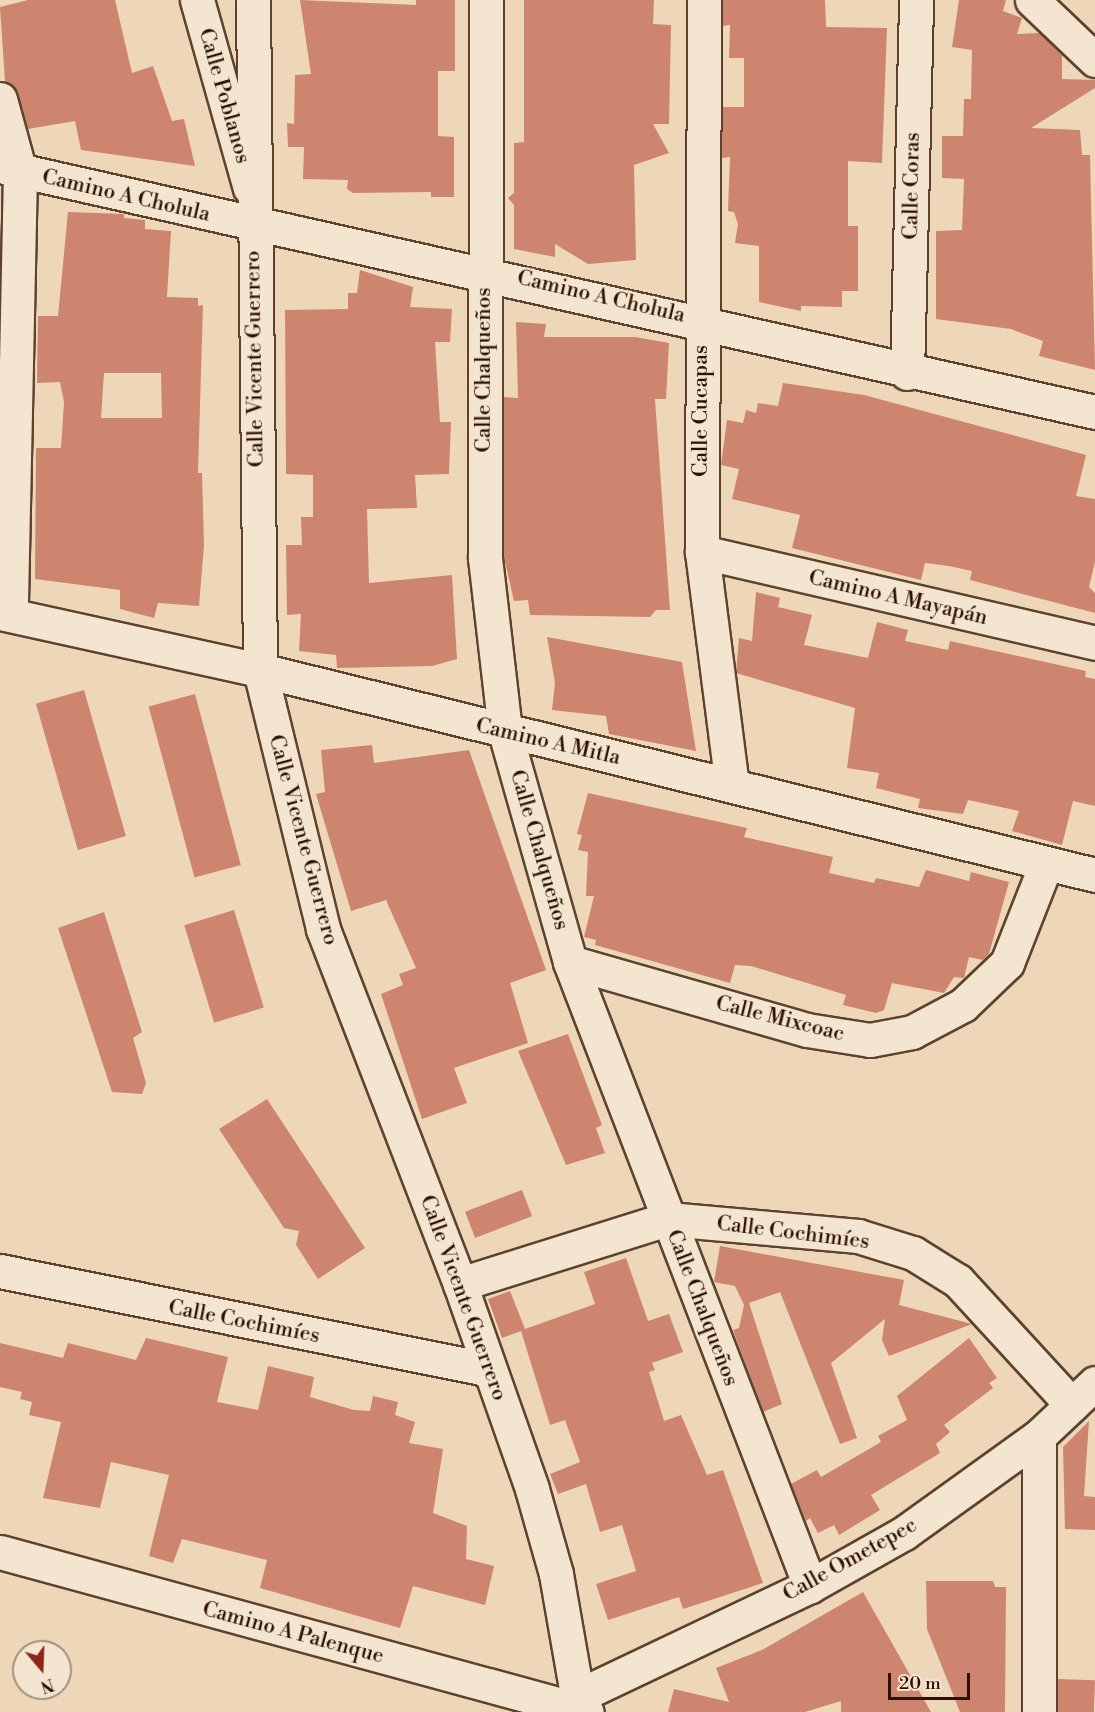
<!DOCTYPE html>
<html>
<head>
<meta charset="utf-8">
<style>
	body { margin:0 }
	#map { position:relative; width:1095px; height:1712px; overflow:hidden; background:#eed7b8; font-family:"Libre Bodoni",serif }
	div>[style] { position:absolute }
	.building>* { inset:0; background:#cd856f; transform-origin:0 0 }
	.roads { filter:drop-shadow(2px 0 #5d422e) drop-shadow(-2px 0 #5d422e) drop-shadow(0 2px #5d422e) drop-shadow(0 -2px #5d422e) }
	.street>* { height:33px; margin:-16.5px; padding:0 16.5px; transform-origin:16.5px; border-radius:16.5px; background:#f4e5d1 }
	.secondary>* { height:33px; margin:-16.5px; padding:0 16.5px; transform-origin:16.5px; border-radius:16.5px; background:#f4e5d1 }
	span { translate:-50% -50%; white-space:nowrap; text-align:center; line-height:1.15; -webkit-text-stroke:4.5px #f4e5d1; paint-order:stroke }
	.street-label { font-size:21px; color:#2d1000 }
	.north { position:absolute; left:12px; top:1640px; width:60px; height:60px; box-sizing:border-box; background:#f4e5d1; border:2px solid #a4907d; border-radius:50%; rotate:161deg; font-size:16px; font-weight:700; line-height:24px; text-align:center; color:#2d1000 }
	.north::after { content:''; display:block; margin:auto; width:21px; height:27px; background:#8f2418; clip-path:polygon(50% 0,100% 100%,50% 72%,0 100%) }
	.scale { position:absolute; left:888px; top:1673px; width:82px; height:27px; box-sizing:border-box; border:3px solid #2d1000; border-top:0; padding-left:8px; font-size:18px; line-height:21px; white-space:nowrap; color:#2d1000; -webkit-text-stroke:4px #f4e5d1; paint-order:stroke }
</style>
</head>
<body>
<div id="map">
	<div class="building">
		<i style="clip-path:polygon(28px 0,115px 0,132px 73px,153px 66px,172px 121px,184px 119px,195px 166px,81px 150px,75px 121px,28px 129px,18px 94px,5px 81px,0 7px)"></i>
		<i style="clip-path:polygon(300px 0,416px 5px,416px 0,455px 0,455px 71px,438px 71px,438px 136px,454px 137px,454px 197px,431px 197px,431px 192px,353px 193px,347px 189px,348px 180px,303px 179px,304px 147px,288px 147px,287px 123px,294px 124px,295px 75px,311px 74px)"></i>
		<i style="clip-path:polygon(524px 0,654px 0,653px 24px,671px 25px,669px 124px,653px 124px,669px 153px,634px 165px,636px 260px,588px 264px,555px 244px,555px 257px,514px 249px,514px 205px,508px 198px,514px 193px,514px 143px,524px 142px)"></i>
		<i style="clip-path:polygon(723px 0,825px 0,826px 27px,887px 28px,882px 163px,848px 161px,848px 226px,858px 226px,858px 291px,842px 291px,842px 307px,801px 306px,801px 311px,759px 302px,759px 246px,735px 243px,738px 224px,734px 212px,728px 211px,730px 157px,722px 158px,722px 107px,744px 107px,744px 58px,729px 58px,730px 25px,723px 26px)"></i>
		<i style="clip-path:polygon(959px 0,1006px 0,1003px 11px,1022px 18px,1017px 34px,1040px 33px,1062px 55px,1062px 79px,1095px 80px,1095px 88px,1031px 128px,1080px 130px,1082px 155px,1090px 155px,1095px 370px,1039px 356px,1043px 341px,1011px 329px,936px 319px,936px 231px,962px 230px,964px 179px,942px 178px,942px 136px,963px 136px,964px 99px,971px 99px,972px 50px,952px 47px)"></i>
		<i style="clip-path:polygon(evenodd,68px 212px,124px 214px,124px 218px,145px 220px,145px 229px,171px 231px,167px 297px,198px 298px,198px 306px,203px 305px,198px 473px,202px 473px,204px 545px,199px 606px,158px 603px,154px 618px,120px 609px,120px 590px,35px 579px,36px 448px,61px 448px,64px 402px,60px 382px,37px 383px,38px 316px,58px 316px,68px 212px,104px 373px,161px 373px,162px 418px,101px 418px,104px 373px)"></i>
		<i style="clip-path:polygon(360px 270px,413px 287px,410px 307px,452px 309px,450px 342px,435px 342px,440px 422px,451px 422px,449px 474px,415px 475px,417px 508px,367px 509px,369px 583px,452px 575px,457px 659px,432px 666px,337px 668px,336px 655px,299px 651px,301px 614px,287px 615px,286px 545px,302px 545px,301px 517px,313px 517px,313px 475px,286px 474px,285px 310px,348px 309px,348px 293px,357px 293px)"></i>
		<i style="clip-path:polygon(516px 322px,546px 324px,544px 337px,635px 337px,669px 343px,666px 399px,655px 399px,670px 610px,656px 610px,650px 617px,530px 615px,528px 600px,514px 601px,504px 557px,504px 397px,518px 398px)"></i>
		<i style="clip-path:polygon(783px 383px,864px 395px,1086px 455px,1076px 496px,1095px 499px,1095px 562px,1089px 587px,1095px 593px,1095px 613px,970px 580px,972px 571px,949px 566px,925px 563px,921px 580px,792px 548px,800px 515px,732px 499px,739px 469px,721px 465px,727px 420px,743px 423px,746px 410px,756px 413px,758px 403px,778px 406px)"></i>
		<i style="clip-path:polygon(756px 592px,780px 598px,778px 607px,812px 615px,804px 645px,868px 658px,877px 622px,908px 630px,905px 641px,948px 650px,950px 641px,1086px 671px,1085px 677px,1095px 679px,1095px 806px,1073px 801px,1062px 845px,1012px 831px,1019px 811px,968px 800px,963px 814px,918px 808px,920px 799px,876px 788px,879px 773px,847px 768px,855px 708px,736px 673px,739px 638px,752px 641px)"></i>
		<i style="clip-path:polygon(547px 637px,682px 662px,696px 751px,609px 734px,606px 716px,552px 710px,555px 683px)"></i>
		<i style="left:84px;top:690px;width:152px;height:50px;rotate:74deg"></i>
		<i style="left:195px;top:694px;width:177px;height:48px;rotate:75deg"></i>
		<i style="clip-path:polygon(372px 745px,374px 763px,469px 750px,546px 970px,510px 983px,528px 1043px,454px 1068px,467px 1103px,422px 1119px,381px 994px,403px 985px,399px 974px,416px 968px,386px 900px,351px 911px,316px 794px,325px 792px,321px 750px)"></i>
		<i style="clip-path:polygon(588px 793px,747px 828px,744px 837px,833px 857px,829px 873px,874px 883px,876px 878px,919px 887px,926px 870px,969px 881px,971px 872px,1009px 882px,989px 954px,983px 960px,969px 957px,964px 978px,954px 977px,944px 993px,892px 983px,884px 1010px,876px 1013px,843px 1005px,846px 995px,751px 966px,735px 965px,730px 983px,595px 945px,596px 940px,584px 937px,594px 896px,586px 896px,588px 852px,578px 850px,582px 835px,577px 834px)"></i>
		<i style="left:234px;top:910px;width:102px;height:52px;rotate:73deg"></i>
		<i style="clip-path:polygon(104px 912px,142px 1032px,133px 1038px,146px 1083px,142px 1094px,112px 1092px,58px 928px)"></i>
		<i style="clip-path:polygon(568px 1034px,602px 1125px,596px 1128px,605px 1153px,566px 1165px,518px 1051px)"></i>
		<i style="clip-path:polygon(267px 1099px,365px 1248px,318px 1279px,296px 1245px,299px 1231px,284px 1228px,219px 1129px)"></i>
		<i style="left:522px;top:1190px;width:28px;height:61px;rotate:69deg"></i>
		<i style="clip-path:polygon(720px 1246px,904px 1280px,899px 1305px,972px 1324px,889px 1356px,882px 1340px,885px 1319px,831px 1363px,857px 1438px,840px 1444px,780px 1292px,749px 1303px,782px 1404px,763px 1412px,733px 1330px,739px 1328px,744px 1305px,735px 1286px,714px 1282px)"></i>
		<i style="clip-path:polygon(626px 1258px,648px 1321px,669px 1314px,683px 1352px,652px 1363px,655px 1370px,649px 1372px,664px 1421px,681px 1415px,707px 1475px,723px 1470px,763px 1583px,683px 1609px,679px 1597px,608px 1620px,596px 1584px,636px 1571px,622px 1525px,600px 1532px,586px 1484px,558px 1494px,550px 1474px,580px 1462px,565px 1420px,550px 1425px,521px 1331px,502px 1338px,488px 1299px,510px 1291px,525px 1329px,595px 1304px,584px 1272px)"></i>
		<i style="clip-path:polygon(146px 1338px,228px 1357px,217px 1402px,258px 1410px,268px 1366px,314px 1377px,310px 1397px,354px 1410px,370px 1411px,373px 1396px,398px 1402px,395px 1415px,415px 1422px,409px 1443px,443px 1449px,433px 1513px,467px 1526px,466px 1559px,494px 1566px,485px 1605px,413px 1586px,400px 1628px,260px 1588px,267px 1560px,182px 1539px,173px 1563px,149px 1556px,169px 1475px,111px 1462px,100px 1508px,43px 1498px,61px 1422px,29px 1415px,32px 1402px,20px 1399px,22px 1392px,0 1387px,0 1343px,63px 1358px,68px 1343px,136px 1360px)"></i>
		<i style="clip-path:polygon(969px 1338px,997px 1378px,989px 1383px,993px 1388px,944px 1425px,950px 1432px,936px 1444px,940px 1453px,871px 1495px,880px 1510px,839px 1535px,834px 1525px,818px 1533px,810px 1518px,806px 1521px,791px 1484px,817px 1470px,821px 1477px,881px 1442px,878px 1436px,907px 1420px,897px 1396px)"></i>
		<i style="clip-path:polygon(1089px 1421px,1084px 1496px,1095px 1497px,1095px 1530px,1065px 1529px,1063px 1447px)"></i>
		<i style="clip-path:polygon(926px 1581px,993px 1581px,995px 1587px,1006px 1587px,1005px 1712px,960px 1712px,927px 1629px)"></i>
		<i style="clip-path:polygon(863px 1592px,931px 1712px,841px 1712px,841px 1701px,805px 1712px,668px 1712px,674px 1689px,729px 1702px,716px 1668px,762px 1650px)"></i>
		<i style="left:1058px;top:1679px;width:37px;height:33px;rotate:2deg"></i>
	</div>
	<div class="roads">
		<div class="street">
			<i style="left:197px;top:0;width:195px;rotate:74.3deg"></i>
			<i style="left:486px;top:0;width:558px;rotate:90.1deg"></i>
			<i style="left:485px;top:558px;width:175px;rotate:83.4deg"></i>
			<i style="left:505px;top:732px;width:239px;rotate:74.2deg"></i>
			<i style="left:570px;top:962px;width:669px;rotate:68.96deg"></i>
			<i style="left:704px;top:0;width:552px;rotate:90.21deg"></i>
			<i style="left:702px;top:552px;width:235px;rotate:82.7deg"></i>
			<i style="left:0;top:99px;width:76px;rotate:74.7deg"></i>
			<i style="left:20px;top:172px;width:443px;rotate:91.2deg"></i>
			<i style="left:0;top:166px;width:1122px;rotate:12.66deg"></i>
			<i style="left:907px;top:373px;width:373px;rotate:-88.6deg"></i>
			<i style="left:702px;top:552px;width:403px;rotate:13deg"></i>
			<i style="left:570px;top:962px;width:247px;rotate:16deg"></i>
			<i style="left:807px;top:1030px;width:64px;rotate:9deg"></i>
			<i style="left:870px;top:1040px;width:43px;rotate:-10.8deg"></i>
			<i style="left:912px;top:1032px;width:58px;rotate:-27.9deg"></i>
			<i style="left:963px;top:1005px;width:61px;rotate:-43.7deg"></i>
			<i style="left:1007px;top:963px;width:106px;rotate:-68.5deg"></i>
			<i style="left:0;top:1271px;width:499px;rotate:11.4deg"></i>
			<i style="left:460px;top:1284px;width:218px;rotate:-17.4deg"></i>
			<i style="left:668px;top:1219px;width:191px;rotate:5.1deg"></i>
			<i style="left:858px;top:1236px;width:58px;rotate:17.2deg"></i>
			<i style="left:913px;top:1253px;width:53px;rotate:31.9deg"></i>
			<i style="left:958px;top:1281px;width:168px;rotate:47.4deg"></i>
			<i style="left:1039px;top:1436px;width:276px;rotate:90deg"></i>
			<i style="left:0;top:1552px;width:608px;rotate:15.25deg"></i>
			<i style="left:578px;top:1696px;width:257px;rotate:-25.4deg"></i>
			<i style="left:810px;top:1586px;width:108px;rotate:-29.4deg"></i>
			<i style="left:904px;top:1533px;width:166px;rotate:-35.7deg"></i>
			<i style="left:1039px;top:1436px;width:77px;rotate:-43.4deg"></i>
		</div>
		<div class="secondary">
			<i style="left:253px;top:0;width:670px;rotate:89.4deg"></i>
			<i style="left:260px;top:670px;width:267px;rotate:76.3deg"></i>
			<i style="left:323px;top:929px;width:381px;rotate:68.9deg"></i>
			<i style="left:460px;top:1284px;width:217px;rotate:70.6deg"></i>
			<i style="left:532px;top:1489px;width:88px;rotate:74.2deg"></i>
			<i style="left:556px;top:1574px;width:140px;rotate:80.1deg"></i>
			<i style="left:1032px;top:0;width:87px;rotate:43.6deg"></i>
			<i style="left:0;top:613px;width:266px;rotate:12.4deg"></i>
			<i style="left:260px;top:670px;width:860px;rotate:13.79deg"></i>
		</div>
	</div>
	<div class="street-label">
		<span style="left:224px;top:96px;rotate:74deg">Calle Poblanos</span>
		<span style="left:912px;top:186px;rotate:-89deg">Calle Coras</span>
		<span style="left:126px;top:196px;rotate:13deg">Camino A Cholula</span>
		<span style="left:601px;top:297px;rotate:13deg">Camino A Cholula</span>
		<span style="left:255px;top:359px;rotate:-91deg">Calle Vicente Guerrero</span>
		<span style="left:484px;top:370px;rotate:-90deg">Calle Chalqueños</span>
		<span style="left:701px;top:411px;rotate:-90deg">Calle Cucapas</span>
		<span style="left:898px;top:598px;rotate:13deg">Camino A Mayapán</span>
		<span style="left:548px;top:742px;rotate:13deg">Camino A Mitla</span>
		<span style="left:303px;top:840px;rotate:75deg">Calle Vicente Guerrero</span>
		<span style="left:539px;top:850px;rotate:74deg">Calle Chalqueños</span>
		<span style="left:780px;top:1019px;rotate:14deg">Calle Mixcoac</span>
		<span style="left:793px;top:1233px;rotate:7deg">Calle Cochimíes</span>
		<span style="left:463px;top:1298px;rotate:70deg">Calle Vicente Guerrero</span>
		<span style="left:702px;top:1308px;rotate:69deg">Calle Chalqueños</span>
		<span style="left:244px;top:1322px;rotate:11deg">Calle Cochimíes</span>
		<span style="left:850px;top:1560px;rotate:-29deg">Calle Ometepec</span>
		<span style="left:293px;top:1633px;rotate:15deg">Camino A Palenque</span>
	</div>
	<div class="north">N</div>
	<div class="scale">20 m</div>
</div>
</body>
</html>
